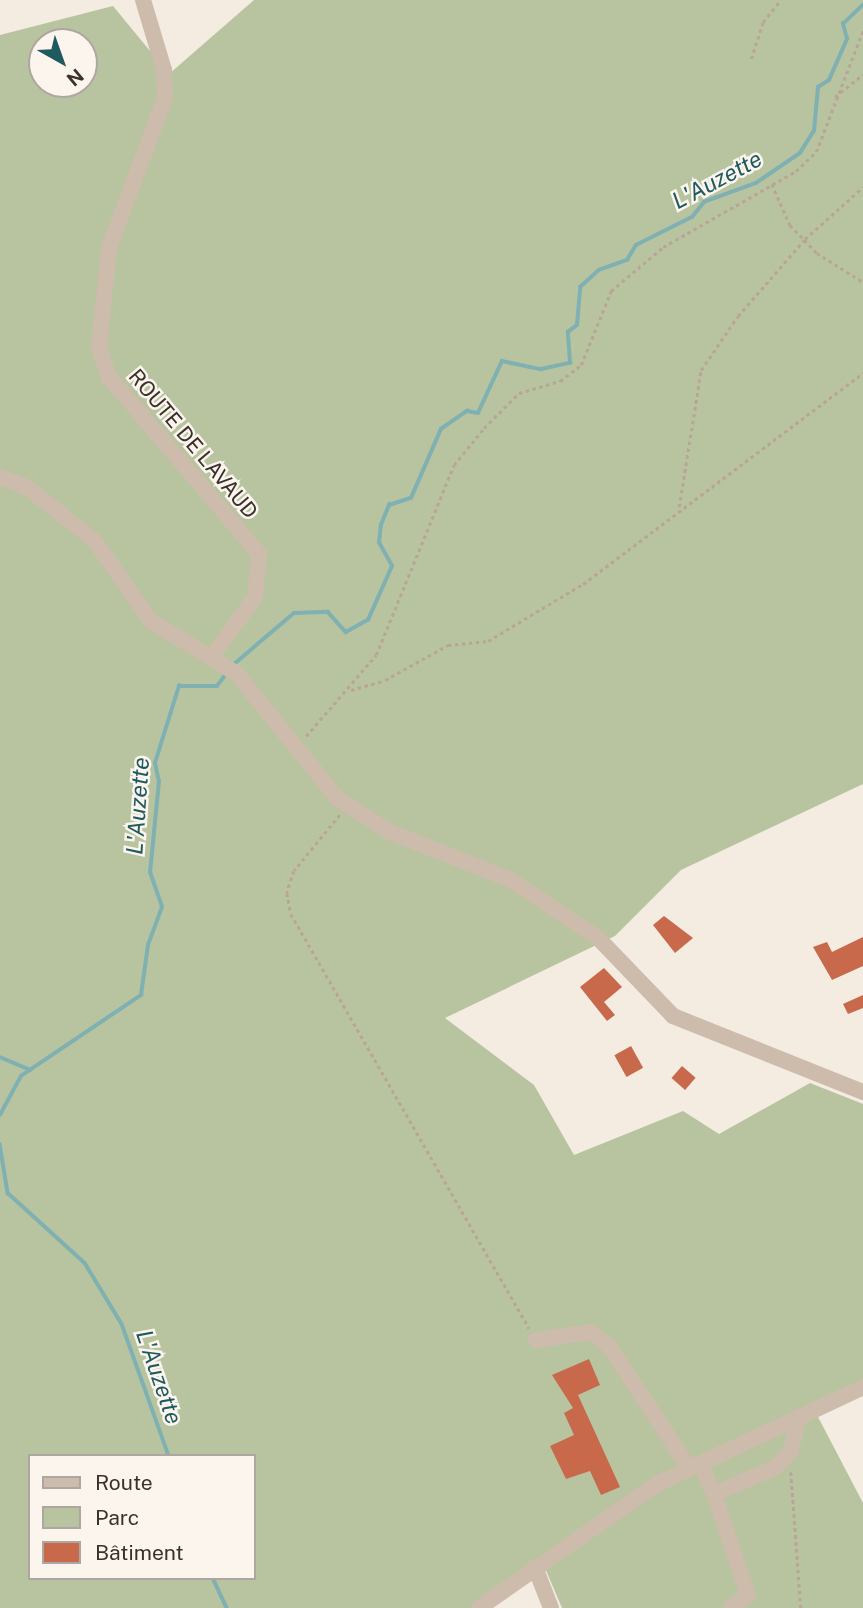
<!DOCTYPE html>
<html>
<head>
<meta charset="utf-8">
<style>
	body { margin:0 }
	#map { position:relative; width:863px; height:1608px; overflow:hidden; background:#f4ebe1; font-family:"Public Sans",sans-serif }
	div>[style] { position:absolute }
	.green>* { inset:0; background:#b8c4a0 }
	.stream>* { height:3.5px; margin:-1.75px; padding:0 1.75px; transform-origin:1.75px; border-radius:1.75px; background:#7fb0b2 }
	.building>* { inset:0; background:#c8694b; transform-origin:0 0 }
	.path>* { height:2.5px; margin-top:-1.25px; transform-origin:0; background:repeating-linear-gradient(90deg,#b9a596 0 3.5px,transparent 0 7px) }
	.minor>* { height:16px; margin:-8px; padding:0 8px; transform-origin:8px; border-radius:8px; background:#cdbbac }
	span { translate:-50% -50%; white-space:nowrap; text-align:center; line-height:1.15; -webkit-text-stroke:5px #fbf5ee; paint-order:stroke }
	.street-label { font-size:21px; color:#3b302b }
	.water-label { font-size:23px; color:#1f5a5e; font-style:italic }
	.legend { position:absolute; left:28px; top:1454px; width:228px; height:126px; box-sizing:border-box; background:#fbf5ee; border:2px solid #aea6a0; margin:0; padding:9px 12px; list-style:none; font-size:21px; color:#3b302b }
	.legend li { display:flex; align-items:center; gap:14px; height:35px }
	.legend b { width:35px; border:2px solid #aea6a0 }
	.north { position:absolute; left:28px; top:28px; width:70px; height:70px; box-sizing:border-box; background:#fbf5ee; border:2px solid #aea6a0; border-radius:50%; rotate:140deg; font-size:19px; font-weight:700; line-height:28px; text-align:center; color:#3b302b }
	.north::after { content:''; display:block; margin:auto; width:24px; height:32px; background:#1f5a5e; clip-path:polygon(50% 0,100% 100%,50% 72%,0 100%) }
</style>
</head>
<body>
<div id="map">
	<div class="green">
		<i style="clip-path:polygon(evenodd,254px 0,863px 0,863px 784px,681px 870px,615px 936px,445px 1018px,534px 1085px,574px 1155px,683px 1111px,719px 1134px,810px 1083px,863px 1104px,863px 1394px,817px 1415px,863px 1503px,863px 1608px,562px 1608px,545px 1568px,490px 1608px,0 1608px,0 35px,113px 6px,169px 74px,254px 0,42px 42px,84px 42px,84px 84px,42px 84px,42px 42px,254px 0,30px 1456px,254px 1456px,254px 1578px,30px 1578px,30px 1456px)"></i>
	</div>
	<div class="stream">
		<i style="left:233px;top:665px;width:80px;rotate:-40.4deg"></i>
		<i style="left:294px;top:613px;width:34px;rotate:-2deg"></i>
		<i style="left:328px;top:612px;width:27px;rotate:48deg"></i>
		<i style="left:346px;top:632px;width:25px;rotate:-29deg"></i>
		<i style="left:368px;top:620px;width:59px;rotate:-66deg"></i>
		<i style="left:392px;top:566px;width:26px;rotate:-119deg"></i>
		<i style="left:379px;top:543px;width:18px;rotate:-84deg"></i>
		<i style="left:381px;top:525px;width:22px;rotate:-68deg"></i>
		<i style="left:389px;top:505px;width:23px;rotate:-18deg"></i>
		<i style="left:411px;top:498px;width:75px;rotate:-66.5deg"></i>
		<i style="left:441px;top:429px;width:32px;rotate:-35deg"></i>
		<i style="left:467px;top:411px;width:11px;rotate:10deg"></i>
		<i style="left:478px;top:413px;width:57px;rotate:-65.2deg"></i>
		<i style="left:502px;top:361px;width:40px;rotate:12deg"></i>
		<i style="left:541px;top:369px;width:30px;rotate:-12deg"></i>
		<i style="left:570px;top:363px;width:31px;rotate:-94deg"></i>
		<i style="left:568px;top:332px;width:11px;rotate:-38deg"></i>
		<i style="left:577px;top:325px;width:38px;rotate:-85deg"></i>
		<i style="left:580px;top:287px;width:25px;rotate:-42deg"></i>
		<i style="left:599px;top:270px;width:30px;rotate:-20deg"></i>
		<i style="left:627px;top:260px;width:17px;rotate:-59deg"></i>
		<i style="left:636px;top:245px;width:63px;rotate:-26.6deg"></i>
		<i style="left:692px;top:217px;width:19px;rotate:-51deg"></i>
		<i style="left:704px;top:202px;width:55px;rotate:-20.1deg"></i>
		<i style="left:756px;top:183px;width:53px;rotate:-34.3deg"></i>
		<i style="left:800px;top:153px;width:26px;rotate:-58deg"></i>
		<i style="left:814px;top:131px;width:44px;rotate:-84.8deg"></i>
		<i style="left:818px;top:87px;width:13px;rotate:-32deg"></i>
		<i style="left:829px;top:80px;width:45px;rotate:-66.3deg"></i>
		<i style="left:847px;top:39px;width:16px;rotate:-105deg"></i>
		<i style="left:843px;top:24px;width:28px;rotate:-44deg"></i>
		<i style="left:0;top:1057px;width:33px;rotate:23deg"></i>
		<i style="left:0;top:1115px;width:44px;rotate:-61.7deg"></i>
		<i style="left:21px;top:1076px;width:145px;rotate:-34deg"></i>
		<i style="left:141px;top:995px;width:50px;rotate:-82deg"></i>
		<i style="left:148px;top:945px;width:40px;rotate:-69.8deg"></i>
		<i style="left:162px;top:907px;width:36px;rotate:-109deg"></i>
		<i style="left:150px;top:873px;width:91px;rotate:-84.4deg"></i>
		<i style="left:159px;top:782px;width:19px;rotate:-102deg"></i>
		<i style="left:155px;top:763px;width:81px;rotate:-72.7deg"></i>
		<i style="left:179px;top:686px;width:38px"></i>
		<i style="left:217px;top:686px;width:15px;rotate:-53deg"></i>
		<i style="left:0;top:1144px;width:50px;rotate:80.7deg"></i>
		<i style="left:8px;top:1193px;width:104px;rotate:42.3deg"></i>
		<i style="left:85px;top:1263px;width:71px;rotate:58.8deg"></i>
		<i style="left:122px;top:1324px;width:140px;rotate:70.4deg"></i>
		<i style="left:213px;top:1578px;width:33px;rotate:65deg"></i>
	</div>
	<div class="building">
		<i style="clip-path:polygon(664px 916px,693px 938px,675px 953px,653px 925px)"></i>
		<i style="clip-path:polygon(863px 937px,863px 966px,832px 980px,813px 947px,827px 942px,832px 952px)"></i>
		<i style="clip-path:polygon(604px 968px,622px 987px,604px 1002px,615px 1015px,607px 1021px,580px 987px)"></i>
		<i style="clip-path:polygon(863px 995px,863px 1008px,848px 1014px,843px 1004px)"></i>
		<i style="left:631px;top:1046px;width:25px;height:19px;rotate:61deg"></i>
		<i style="left:682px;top:1066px;width:18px;height:16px;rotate:41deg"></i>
		<i style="clip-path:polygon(589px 1359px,600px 1385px,578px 1395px,620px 1487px,601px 1495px,590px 1471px,566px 1479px,550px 1446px,574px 1435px,564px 1413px,573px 1408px,552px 1375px)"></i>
	</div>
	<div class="path">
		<i style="left:751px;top:59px;width:39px;rotate:-72deg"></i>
		<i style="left:763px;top:22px;width:28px;rotate:-51deg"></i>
		<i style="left:835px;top:97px;width:36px;rotate:-39deg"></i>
		<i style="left:772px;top:184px;width:45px;rotate:66.3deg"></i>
		<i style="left:790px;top:225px;width:39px;rotate:46deg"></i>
		<i style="left:817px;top:253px;width:54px;rotate:32.2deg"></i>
		<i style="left:679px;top:507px;width:139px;rotate:-80.9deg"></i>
		<i style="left:701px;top:370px;width:65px;rotate:-55.6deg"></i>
		<i style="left:738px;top:316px;width:102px;rotate:-49deg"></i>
		<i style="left:805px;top:239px;width:78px;rotate:-41.9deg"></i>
		<i style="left:351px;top:690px;width:35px;rotate:-16deg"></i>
		<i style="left:385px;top:680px;width:72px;rotate:-29.1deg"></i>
		<i style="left:448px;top:645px;width:40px;rotate:-5.7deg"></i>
		<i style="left:488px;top:641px;width:111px;rotate:-31deg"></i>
		<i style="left:583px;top:584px;width:351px;rotate:-37deg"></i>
		<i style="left:306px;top:736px;width:107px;rotate:-49.2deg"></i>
		<i style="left:376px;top:655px;width:205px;rotate:-67.7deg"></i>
		<i style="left:454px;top:465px;width:48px;rotate:-51deg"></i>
		<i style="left:484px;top:428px;width:49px;rotate:-45deg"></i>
		<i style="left:519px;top:393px;width:43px;rotate:-16.3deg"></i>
		<i style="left:560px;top:381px;width:26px;rotate:-37deg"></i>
		<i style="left:581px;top:365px;width:80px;rotate:-67.9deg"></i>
		<i style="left:611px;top:291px;width:68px;rotate:-40.2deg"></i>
		<i style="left:663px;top:247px;width:153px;rotate:-29.7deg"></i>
		<i style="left:796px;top:171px;width:28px;rotate:-44deg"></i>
		<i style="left:816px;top:152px;width:130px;rotate:-68.8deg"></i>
		<i style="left:340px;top:815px;width:72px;rotate:129.4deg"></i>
		<i style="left:294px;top:871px;width:23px;rotate:108deg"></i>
		<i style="left:287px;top:893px;width:21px;rotate:79deg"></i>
		<i style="left:291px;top:914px;width:478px;rotate:60.1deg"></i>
		<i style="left:791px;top:1472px;width:136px;rotate:85.8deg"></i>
	</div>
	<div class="minor">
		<i style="left:143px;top:0;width:73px;rotate:73.3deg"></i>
		<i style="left:164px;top:70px;width:28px;rotate:88deg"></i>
		<i style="left:165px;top:98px;width:160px;rotate:110.5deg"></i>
		<i style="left:109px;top:248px;width:100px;rotate:95.8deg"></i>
		<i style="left:99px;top:347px;width:32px;rotate:72deg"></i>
		<i style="left:109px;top:377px;width:232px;rotate:49.7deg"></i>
		<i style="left:259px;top:554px;width:43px;rotate:95.3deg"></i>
		<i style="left:255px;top:597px;width:75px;rotate:125.8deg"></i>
		<i style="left:0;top:477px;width:30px;rotate:21deg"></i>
		<i style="left:28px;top:488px;width:84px;rotate:38.2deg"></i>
		<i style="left:94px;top:540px;width:99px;rotate:54.9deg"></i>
		<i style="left:151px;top:621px;width:101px;rotate:31.6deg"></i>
		<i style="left:237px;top:674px;width:159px;rotate:51.1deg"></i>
		<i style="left:337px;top:798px;width:63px;rotate:32.7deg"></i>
		<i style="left:390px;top:832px;width:130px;rotate:21.6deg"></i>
		<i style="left:511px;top:880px;width:106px;rotate:33.8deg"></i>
		<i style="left:599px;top:939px;width:107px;rotate:46.1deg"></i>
		<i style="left:673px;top:1016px;width:205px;rotate:21.8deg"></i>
		<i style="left:536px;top:1340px;width:56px;rotate:-8.3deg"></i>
		<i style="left:591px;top:1332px;width:23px;rotate:38deg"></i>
		<i style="left:609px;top:1346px;width:146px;rotate:56.7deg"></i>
		<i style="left:700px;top:1463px;width:34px;rotate:66deg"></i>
		<i style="left:714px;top:1494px;width:68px;rotate:-23.5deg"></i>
		<i style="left:776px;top:1467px;width:22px;rotate:-47deg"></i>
		<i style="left:791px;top:1451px;width:35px;rotate:-78deg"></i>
		<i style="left:714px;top:1494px;width:107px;rotate:71.4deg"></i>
		<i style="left:748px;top:1595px;width:21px;rotate:143deg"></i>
		<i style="left:535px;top:1567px;width:44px;rotate:68.7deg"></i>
		<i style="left:479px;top:1608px;width:217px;rotate:-34.9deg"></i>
		<i style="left:657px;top:1484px;width:228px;rotate:-25.2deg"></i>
	</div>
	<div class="street-label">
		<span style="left:193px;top:444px;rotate:50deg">ROUTE DE LAVAUD</span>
	</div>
	<div class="water-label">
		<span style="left:717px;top:180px;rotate:-28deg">L'Auzette</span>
		<span style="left:138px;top:806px;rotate:-86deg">L'Auzette</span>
		<span style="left:159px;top:1377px;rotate:71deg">L'Auzette</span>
	</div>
	<ul class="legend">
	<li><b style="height:9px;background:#cdbbac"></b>Route</li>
	<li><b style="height:19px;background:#b8c4a0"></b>Parc</li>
	<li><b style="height:19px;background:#c8694b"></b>Bâtiment</li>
	</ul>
	<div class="north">N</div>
</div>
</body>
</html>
